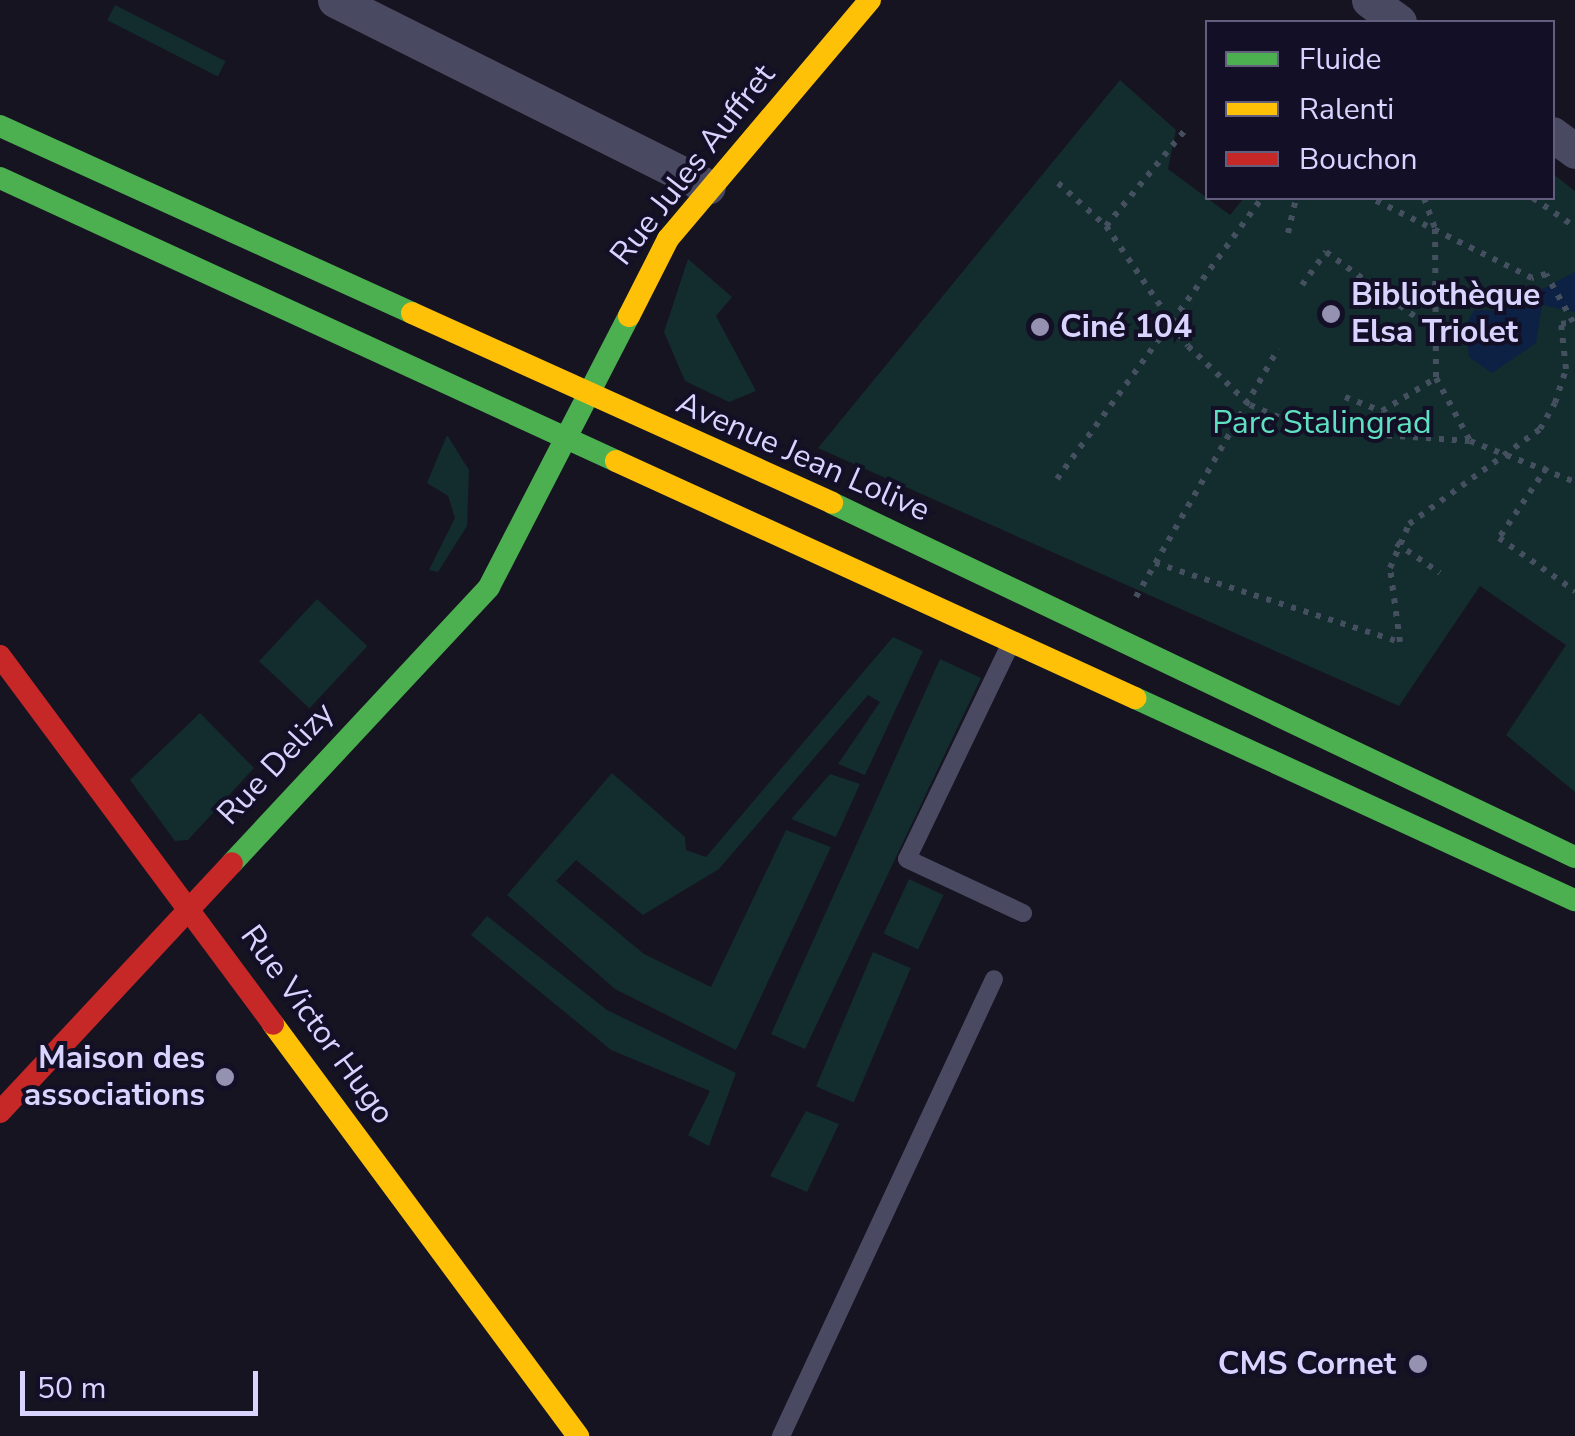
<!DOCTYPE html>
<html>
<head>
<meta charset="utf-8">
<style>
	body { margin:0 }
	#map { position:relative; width:1575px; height:1436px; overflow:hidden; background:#161421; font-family:"Nunito Sans",sans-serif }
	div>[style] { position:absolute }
	.green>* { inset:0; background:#132c2d; transform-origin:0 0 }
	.water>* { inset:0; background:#0d2144 }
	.path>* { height:6px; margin-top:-3px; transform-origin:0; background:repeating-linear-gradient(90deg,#44505f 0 5px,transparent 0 13px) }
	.lane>* { height:18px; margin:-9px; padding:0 9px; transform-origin:9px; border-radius:9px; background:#4a4962 }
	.street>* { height:35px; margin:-17.5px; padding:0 17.5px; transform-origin:17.5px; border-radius:17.5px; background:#4a4962 }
	.fast>* { height:22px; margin:-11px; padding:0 11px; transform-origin:11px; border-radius:11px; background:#4caf50 }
	.slow>* { height:22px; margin:-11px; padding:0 11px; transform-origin:11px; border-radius:11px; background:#ffc107 }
	.jam>* { height:22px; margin:-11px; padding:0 11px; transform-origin:11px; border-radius:11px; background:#c62828 }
	.dots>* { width:28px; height:28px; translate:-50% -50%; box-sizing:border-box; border:5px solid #130f26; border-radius:50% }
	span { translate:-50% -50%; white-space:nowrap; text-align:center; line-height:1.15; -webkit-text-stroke:8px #130f26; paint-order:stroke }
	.street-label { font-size:32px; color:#d9d4ff }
	.poi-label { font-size:32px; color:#d9d4ff; font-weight:700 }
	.left { translate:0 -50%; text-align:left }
	.right { translate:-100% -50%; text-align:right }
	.park-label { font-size:32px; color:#5fe0c0 }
	.legend { position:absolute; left:1205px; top:20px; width:350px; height:180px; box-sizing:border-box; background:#130f26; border:2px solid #625e7d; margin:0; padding:12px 18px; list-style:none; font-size:30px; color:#d9d4ff }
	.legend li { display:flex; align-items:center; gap:20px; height:50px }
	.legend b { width:50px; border:2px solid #625e7d }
	.scale { position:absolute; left:20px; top:1371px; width:238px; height:45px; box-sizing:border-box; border:5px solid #d9d4ff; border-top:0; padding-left:12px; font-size:30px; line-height:35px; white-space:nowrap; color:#d9d4ff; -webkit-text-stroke:8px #130f26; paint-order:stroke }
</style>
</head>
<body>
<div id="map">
	<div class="green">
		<i style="left:115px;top:5px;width:124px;height:17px;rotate:27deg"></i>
		<i style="clip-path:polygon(1120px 80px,1176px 130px,1168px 169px,1230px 215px,1244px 198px,1552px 198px,1553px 174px,1575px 191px,1575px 792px,1506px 735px,1566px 645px,1480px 586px,1399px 706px,818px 448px)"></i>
		<i style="clip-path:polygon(688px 259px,732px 297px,716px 316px,756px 391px,729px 402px,685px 381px,664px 332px)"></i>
		<i style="clip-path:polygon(447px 435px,469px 470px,467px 526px,438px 572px,429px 570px,455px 518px,448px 496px,427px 483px)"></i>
		<i style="left:317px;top:599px;width:69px;height:85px;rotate:43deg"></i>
		<i style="clip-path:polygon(893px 637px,923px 651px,865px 775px,838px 764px,880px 702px,868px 695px,719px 869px,643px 915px,576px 860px,556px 881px,644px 954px,711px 987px,786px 830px,831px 847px,736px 1050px,615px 989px,507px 895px,612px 773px,685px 837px,686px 850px,706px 857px)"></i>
		<i style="clip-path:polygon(940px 659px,981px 678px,805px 1049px,771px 1034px)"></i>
		<i style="clip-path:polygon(200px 713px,254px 768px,188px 840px,175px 841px,130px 780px)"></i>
		<i style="clip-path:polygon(830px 774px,860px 784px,836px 837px,791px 819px)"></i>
		<i style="left:909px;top:879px;width:38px;height:60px;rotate:25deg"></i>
		<i style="clip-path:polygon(487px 916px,607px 1010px,736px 1073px,709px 1146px,688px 1135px,710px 1091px,611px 1050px,471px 935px)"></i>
		<i style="left:873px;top:952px;width:41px;height:146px;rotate:23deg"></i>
		<i style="clip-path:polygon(806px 1111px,839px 1124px,807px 1192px,770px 1176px)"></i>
	</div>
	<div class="water">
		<i style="clip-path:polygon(1575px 272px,1575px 312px,1542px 305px,1536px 343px,1492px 373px,1469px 357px,1465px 327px,1474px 310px,1500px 311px)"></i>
	</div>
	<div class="path">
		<i style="left:1058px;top:183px;width:64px;rotate:41.9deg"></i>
		<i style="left:1106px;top:226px;width:145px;rotate:55.7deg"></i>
		<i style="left:1188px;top:346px;width:86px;rotate:43.6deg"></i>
		<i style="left:1250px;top:405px;width:64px;rotate:23deg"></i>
		<i style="left:1309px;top:430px;width:161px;rotate:3.9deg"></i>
		<i style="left:1424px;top:198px;width:33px;rotate:70deg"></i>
		<i style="left:1435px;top:229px;width:149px;rotate:89.6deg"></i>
		<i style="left:1436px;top:378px;width:72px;rotate:61.6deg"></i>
		<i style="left:1470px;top:441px;width:113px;rotate:21.3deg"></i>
		<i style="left:1533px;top:198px;width:51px;rotate:34.6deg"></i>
		<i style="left:1106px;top:226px;width:124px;rotate:-50.5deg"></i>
		<i style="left:1288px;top:233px;width:36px;rotate:-77deg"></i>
		<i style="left:1302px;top:285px;width:41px;rotate:-54deg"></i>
		<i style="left:1326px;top:252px;width:130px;rotate:35.9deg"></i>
		<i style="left:1345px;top:397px;width:40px;rotate:21deg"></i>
		<i style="left:1382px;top:411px;width:63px;rotate:-31.4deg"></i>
		<i style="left:1547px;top:467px;width:86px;rotate:124.1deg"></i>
		<i style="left:1499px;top:538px;width:93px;rotate:34.9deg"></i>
		<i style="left:1057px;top:479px;width:348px;rotate:-53.9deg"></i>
		<i style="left:1396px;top:543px;width:53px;rotate:34.3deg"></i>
		<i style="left:1155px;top:563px;width:257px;rotate:17.9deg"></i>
		<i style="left:1400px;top:642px;width:75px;rotate:-97.7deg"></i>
		<i style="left:1390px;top:568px;width:48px;rotate:-66.6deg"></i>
		<i style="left:1409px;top:524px;width:162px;rotate:-35.9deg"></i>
		<i style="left:1540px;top:429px;width:30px;rotate:-60deg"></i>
		<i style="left:1555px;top:403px;width:36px;rotate:-72deg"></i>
		<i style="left:1566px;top:369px;width:45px;rotate:-96.3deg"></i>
		<i style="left:1561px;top:324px;width:12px;rotate:-9deg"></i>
		<i style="left:1573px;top:322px;width:55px;rotate:-119.4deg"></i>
		<i style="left:1546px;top:274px;width:15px;rotate:164deg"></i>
		<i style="left:1532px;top:278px;width:180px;rotate:-153.6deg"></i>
		<i style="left:1136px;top:597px;width:286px;rotate:-60.2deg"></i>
	</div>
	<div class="lane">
		<i style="left:1010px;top:645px;width:237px;rotate:115.7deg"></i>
		<i style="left:907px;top:859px;width:128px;rotate:25deg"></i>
		<i style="left:781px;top:1436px;width:504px;rotate:-65.01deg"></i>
	</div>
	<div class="street">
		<i style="left:335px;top:0;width:417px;rotate:26.6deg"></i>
		<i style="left:1369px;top:0;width:37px;rotate:36deg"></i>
		<i style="left:1552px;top:134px;width:29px;rotate:36deg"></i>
	</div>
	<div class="fast">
		<i style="left:0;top:126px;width:452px;rotate:24.4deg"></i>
		<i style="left:0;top:178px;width:678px;rotate:24.67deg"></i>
		<i style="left:832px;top:503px;width:823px;rotate:25.48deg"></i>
		<i style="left:1135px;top:698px;width:484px;rotate:24.7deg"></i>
		<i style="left:232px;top:863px;width:377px;rotate:-47deg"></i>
		<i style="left:489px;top:587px;width:305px;rotate:-62.7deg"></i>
	</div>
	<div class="slow">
		<i style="left:412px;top:313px;width:461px;rotate:24.3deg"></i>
		<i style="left:629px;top:316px;width:86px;rotate:-63.1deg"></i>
		<i style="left:668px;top:239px;width:313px;rotate:-49.8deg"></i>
		<i style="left:616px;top:461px;width:571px;rotate:24.54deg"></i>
		<i style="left:273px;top:1024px;width:513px;rotate:53.49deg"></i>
	</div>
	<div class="jam">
		<i style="left:0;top:656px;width:458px;rotate:53.4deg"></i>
		<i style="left:0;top:1112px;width:340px;rotate:-47deg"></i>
	</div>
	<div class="dots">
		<i style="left:1331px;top:314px;background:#9591b1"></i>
		<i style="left:1040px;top:327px;background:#9591b1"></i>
		<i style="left:225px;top:1077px;background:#9591b1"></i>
		<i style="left:1418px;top:1364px;background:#9591b1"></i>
	</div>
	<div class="street-label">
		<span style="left:693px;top:165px;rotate:-52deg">Rue Jules Auffret</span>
		<span style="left:803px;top:457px;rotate:24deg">Avenue Jean Lolive</span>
		<span style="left:276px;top:764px;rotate:-47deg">Rue Delizy</span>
		<span style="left:317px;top:1025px;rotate:54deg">Rue Victor Hugo</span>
	</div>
	<div class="poi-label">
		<span class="left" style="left:1351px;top:314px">Bibliothèque<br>Elsa Triolet</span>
		<span class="left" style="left:1060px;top:327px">Ciné 104</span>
		<span class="right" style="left:205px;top:1077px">Maison des<br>associations</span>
		<span class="right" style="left:1396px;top:1364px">CMS Cornet</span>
	</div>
	<div class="park-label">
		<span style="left:1322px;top:423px">Parc Stalingrad</span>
	</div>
	<ul class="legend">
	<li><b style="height:12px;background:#4caf50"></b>Fluide</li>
	<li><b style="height:12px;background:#ffc107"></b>Ralenti</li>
	<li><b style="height:12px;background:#c62828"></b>Bouchon</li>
	</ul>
	<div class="scale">50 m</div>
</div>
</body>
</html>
